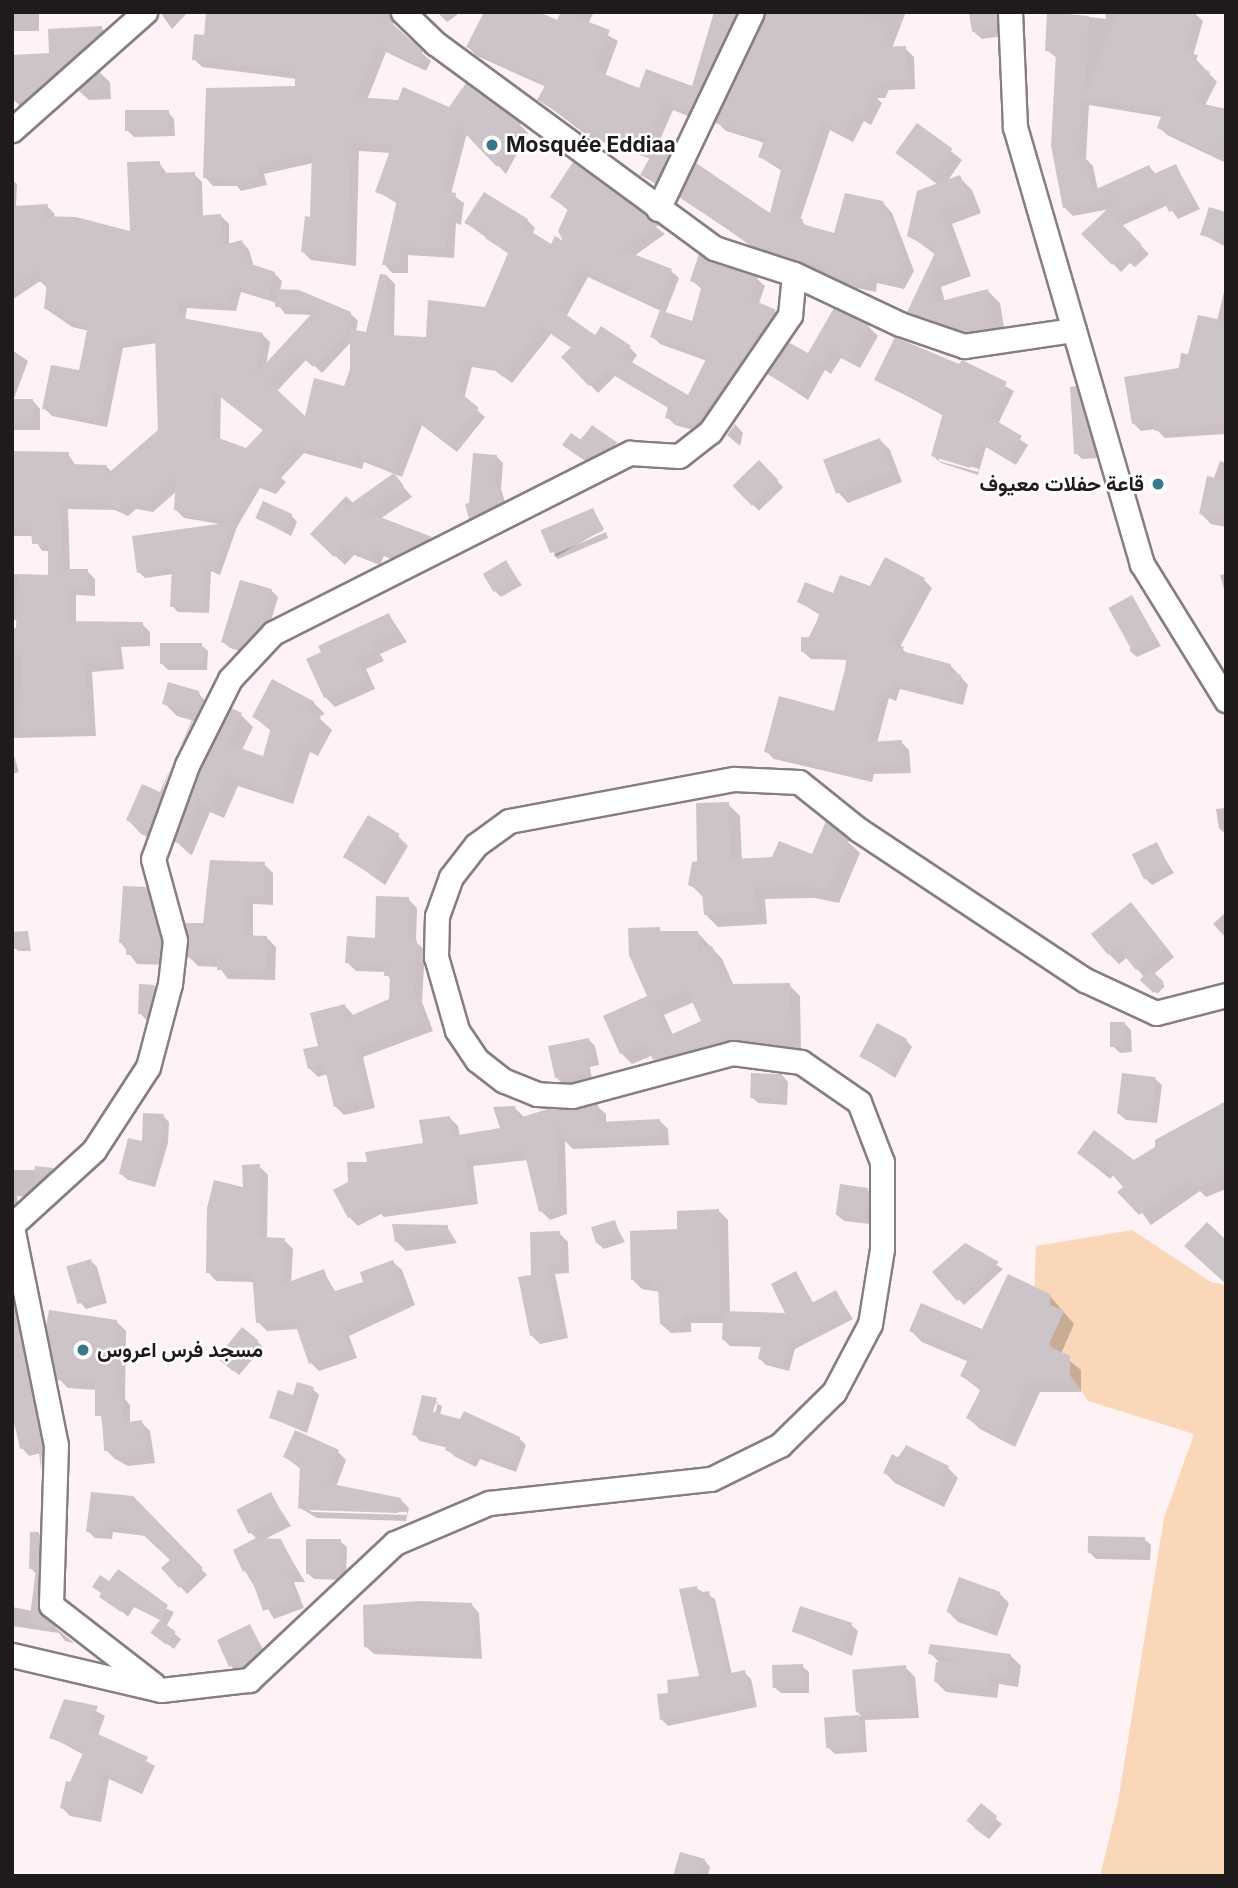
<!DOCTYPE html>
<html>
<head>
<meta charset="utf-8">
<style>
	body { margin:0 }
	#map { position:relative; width:1238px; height:1888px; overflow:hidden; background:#fef2f4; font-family:Inter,Vazirmatn,sans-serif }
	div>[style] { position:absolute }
	.green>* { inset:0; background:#fbd7b9 }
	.shadow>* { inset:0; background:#0003; transform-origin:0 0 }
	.building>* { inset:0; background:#cdc4ca; transform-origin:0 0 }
	.roads { filter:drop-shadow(2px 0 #887e80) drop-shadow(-2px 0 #887e80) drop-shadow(0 2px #887e80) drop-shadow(0 -2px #887e80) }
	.minor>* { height:23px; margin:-11.5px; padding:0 11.5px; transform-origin:11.5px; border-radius:11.5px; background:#fff }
	.dots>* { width:19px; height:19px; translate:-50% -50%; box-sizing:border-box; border:4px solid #fff; border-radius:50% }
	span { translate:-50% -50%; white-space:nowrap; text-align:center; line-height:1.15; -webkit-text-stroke:5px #fff; paint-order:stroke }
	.poi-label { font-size:21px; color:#1f1b1c; font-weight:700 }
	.left { translate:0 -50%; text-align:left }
	.right { translate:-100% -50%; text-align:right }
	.frame { position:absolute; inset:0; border:14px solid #1f1b1c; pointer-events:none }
</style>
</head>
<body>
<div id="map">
	<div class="green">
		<i style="clip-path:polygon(1132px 1230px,1211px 1282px,1226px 1285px,1226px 1876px,1100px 1876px,1118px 1802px,1164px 1518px,1194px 1434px,1088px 1401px,1033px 1320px,1036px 1246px)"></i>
	</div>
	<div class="shadow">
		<i style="left:12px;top:12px;width:27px;height:19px"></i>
		<i style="clip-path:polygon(160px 12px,188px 12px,172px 29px)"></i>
		<i style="clip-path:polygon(208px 12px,387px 12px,395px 20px,392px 26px,431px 61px,426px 71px,386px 52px,367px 100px,450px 110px,520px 125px,528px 133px,506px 174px,467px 133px,451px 194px,464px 203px,461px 225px,456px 223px,454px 258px,408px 255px,408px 273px,392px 273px,384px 264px,398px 204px,377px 191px,391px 153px,359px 151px,356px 266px,311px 260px,303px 252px,312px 219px,313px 163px,264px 174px,267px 185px,241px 191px,237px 186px,213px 186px,205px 177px,296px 88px,297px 79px,202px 67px,194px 59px,206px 37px)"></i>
		<i style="clip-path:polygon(437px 12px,461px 12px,447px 22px)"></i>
		<i style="clip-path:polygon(562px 12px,594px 12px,588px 24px,618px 41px,605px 76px,640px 90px,693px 88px,717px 12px,752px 12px,698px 120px,673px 110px,659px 142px,680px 158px,665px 191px,642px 174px,651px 159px,589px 137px,539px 99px,546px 87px,477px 56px,468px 47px,558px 22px)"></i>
		<i style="clip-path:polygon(767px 12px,906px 12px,892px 48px,905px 48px,914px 57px,915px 89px,889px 90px,885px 98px,877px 98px,882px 103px,871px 125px,864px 121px,853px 142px,830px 130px,800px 220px,809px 228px,835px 235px,883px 203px,892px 213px,914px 271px,904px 289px,877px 283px,876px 292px,842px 285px,829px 275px,762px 254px,681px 196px,771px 216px,782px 171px,760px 157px,765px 143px,726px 131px,717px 122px)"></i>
		<i style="clip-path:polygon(970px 12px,1007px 12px,1004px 36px,982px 39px,973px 31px)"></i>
		<i style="clip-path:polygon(1049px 12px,1106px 19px,1105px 12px,1193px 12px,1203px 21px,1193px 56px,1217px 82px,1204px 107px,1226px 115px,1226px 163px,1167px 135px,1159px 127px,1162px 117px,1089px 105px,1086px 159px,1093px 166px,1098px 191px,1149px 167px,1157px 175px,1176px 166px,1200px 209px,1178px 219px,1168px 205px,1121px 226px,1149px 254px,1135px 267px,1130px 263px,1121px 272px,1084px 234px,1110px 209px,1073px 216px,1065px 208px,1058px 59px,1047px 50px)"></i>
		<i style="clip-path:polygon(101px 28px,111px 37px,23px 109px,14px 100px,50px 54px)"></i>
		<i style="clip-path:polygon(100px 73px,110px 82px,111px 99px,89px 100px,79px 91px)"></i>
		<i style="clip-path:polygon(168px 112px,174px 119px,175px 136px,134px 137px,128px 131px)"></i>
		<i style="clip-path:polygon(917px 125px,962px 160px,947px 182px,959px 177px,972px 190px,981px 213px,952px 224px,971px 276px,941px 287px,945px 302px,987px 290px,1000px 303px,1006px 339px,979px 344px,921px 324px,909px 311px,936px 255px,909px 235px,938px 185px,897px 153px)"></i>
		<i style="clip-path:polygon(evenodd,159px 163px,168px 175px,194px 174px,202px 182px,203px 217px,221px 216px,229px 224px,229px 246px,242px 242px,249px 250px,254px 267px,274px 273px,282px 281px,280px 291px,350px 313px,358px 321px,356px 332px,368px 334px,387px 276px,395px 284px,394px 337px,428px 339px,486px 308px,509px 254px,466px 223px,527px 220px,535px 228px,532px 234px,552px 247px,568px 246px,569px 211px,552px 197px,573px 164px,665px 234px,634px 256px,671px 271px,679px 278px,665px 314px,693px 323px,703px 290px,692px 281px,757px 279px,765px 286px,759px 303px,783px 316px,703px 433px,675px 425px,667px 417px,670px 409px,615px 376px,598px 393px,563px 357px,572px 348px,551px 334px,512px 383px,496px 371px,472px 367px,464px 399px,485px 417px,457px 452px,422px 425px,402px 477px,364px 462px,362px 469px,304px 453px,281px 478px,286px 482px,276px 494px,260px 488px,237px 527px,220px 575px,211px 571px,209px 613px,178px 612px,172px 606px,173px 574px,145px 578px,139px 572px,220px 524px,184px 518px,176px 510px,177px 491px,153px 512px,136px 509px,128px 516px,115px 510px,68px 509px,70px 571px,87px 571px,95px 579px,95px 596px,76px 595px,76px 622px,142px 624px,150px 632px,150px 646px,121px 647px,124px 669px,92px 672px,96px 736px,12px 738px,12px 629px,41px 620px,12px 620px,12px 574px,50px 577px,50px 551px,42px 551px,33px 536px,12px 536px,12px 453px,68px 454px,76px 466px,107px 467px,112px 472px,160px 430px,157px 343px,123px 348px,107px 427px,52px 416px,44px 408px,80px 372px,89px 331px,72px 327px,46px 309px,48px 289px,40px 281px,12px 300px,12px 251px,17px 247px,12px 180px,17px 184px,16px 207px,47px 206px,55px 214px,53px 218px,131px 233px,159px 163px,588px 277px,661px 311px,652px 336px,660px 344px,707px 361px,688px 398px,631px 364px,637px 355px,629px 347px,596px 338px,566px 317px,588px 277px,159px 163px,241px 292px,277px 303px,285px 314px,313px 315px,266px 366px,270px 342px,262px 334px,185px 320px,187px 308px,236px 311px,241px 292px,159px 163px,352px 341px,351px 369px,345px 388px,306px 419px,277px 391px,307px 359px,322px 373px,352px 341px,159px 163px,221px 397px,264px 431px,247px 451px,220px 441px,221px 397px)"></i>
		<i style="clip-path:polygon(1226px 212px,1226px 247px,1202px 234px)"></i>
		<i style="clip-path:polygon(1226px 283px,1226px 434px,1165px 438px,1156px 429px,1141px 431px,1133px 423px,1217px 321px)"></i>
		<i style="clip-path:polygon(868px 326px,878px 336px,860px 368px,841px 358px,831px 374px,825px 370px,808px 400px,769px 374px)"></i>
		<i style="clip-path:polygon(12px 350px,28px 361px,13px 401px,33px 401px,40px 409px,40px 430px,12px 430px)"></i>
		<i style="clip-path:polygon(evenodd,962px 362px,1014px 391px,998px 424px,1028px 445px,1016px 465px,986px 447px,978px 475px,941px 463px,933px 456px,944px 416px,876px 379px,960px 367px,962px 362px,939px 457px,979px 469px,978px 472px,939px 461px,939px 457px)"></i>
		<i style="clip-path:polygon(1075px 388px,1082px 395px,1100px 458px,1082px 459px,1076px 453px)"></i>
		<i style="clip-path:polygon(735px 424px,743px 433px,740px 446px,727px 435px)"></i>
		<i style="clip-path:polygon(592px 427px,622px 450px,591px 465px,570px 450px)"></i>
		<i style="clip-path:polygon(880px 440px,890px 450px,902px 482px,848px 503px,838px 492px,826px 460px)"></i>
		<i style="clip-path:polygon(497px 457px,503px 463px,501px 489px,507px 508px,477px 524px,471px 518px,471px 504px)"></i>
		<i style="clip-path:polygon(1220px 461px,1226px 463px,1226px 527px,1211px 524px,1201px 514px)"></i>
		<i style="left:759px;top:462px;width:35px;height:34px;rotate:46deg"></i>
		<i style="clip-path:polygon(394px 476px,412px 497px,380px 519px,431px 539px,440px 547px,405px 565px,384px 556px,380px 565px,354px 555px,345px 565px,312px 534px,347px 497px,354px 504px)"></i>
		<i style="left:593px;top:510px;width:22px;height:55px;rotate:60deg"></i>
		<i style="clip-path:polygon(291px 515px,297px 522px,291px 536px,259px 519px)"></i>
		<i style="clip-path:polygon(606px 532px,608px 538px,558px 559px,553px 555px)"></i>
		<i style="clip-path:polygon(505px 562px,522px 585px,501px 597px,495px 591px)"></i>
		<i style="clip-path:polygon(1226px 574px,1226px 596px,1220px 575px)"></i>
		<i style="clip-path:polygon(924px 580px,932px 588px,900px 647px,909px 655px,951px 666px,968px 685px,963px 705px,900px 689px,896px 701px,889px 698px,877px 743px,901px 742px,909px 750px,911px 773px,874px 774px,872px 782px,774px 759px,766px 751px,835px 714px,848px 660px,811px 659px,802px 651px,820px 615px,799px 602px)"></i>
		<i style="clip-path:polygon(271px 590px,278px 597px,268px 631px,247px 653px,230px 648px,223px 642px)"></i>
		<i style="clip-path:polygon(1132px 597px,1161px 646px,1137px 657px,1130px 651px)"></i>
		<i style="clip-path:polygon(389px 615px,407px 642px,380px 654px,384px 661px,366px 669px,375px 689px,335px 707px,325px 697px)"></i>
		<i style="clip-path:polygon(201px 645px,208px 651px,207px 670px,168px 670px,162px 664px)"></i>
		<i style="clip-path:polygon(273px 681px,314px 703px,325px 714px,318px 717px,332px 730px,318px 756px,310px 752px,293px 804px,238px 786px,224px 818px,210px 812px,192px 855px,188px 853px,176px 841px,241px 715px,253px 727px,242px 750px,265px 758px,271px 731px,254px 717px)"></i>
		<i style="clip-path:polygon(198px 693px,211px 706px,192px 763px,180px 751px,194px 721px,177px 716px,164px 703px)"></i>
		<i style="clip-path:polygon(12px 749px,19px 772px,12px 774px)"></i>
		<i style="clip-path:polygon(173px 768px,185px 780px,162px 843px,141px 834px,128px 820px,161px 794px)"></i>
		<i style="clip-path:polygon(728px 804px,740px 816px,742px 861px,813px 856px,847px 841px,860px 853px,839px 903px,815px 898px,765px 899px,767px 924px,718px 927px,705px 914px,704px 898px,690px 884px)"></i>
		<i style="clip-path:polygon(1226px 808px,1226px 835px,1219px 828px,1216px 809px)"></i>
		<i style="clip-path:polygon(398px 836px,408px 846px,385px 885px,344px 856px)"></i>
		<i style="clip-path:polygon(1156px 845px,1174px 873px,1152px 885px,1145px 878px)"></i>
		<i style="clip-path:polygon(264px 864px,273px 873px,273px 905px,253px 904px,253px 937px,266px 937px,276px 947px,275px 980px,228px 979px,219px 967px,198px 966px,189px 957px,205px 925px)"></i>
		<i style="clip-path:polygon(145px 888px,155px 898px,169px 952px,168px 965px,137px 964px,121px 943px)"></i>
		<i style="clip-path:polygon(408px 899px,417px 908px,416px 942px,425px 950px,422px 1002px,433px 1031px,363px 1057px,375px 1108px,344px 1115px,335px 1106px,328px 1074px,318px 1077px,309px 1068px,345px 1006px,354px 1016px,390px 1000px,391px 981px,386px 972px,356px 971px,347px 962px,377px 940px)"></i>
		<i style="clip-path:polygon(1226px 912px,1226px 938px,1213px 924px)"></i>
		<i style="clip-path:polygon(1140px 914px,1174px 957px,1153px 975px,1165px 986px,1157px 994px,1128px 957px,1119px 964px,1109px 954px)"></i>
		<i style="clip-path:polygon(evenodd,630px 929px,698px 933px,722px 959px,734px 986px,789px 985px,800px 996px,801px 1051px,666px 1070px,653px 1055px,632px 1064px,621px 1053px,649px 997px,630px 929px,694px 1002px,703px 1021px,673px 1035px,664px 1015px,694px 1002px)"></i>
		<i style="clip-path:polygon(28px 933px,31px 951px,18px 951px,15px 948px)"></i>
		<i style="clip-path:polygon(154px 987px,161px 993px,154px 1020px,146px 1020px,140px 1013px)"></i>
		<i style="clip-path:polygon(1124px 1023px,1131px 1030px,1132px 1052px,1120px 1053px,1113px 1046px)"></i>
		<i style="clip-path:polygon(589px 1040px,595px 1046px,599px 1065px,590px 1067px,592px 1079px,563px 1084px,556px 1077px)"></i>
		<i style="clip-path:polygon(906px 1040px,912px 1047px,895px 1078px,860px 1055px)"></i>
		<i style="clip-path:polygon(782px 1075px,788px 1082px,787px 1105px,758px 1103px,752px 1097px)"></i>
		<i style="clip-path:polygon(1155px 1079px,1162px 1085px,1157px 1123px,1126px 1120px,1119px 1114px)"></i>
		<i style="clip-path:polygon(1226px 1103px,1226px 1189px,1206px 1197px,1200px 1191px,1151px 1225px,1114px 1174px,1110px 1179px,1079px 1153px,1133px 1162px)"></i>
		<i style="clip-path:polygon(597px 1106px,606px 1114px,606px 1123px,659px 1120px,668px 1129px,669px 1145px,573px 1149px,565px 1141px,567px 1214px,550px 1220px,541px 1211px,528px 1160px,473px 1166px,478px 1204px,384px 1217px,381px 1214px,358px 1226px,349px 1217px,350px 1183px,369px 1163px,425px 1144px,450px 1118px,458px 1126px,460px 1136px,503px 1130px,515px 1108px,524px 1117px)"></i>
		<i style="clip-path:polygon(163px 1116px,169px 1122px,168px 1143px,155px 1187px,128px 1180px,121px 1174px)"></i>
		<i style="clip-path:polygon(259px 1166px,268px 1175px,267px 1239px,284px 1240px,293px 1249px,291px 1283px,323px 1271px,336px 1293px,365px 1283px,393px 1262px,402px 1270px,415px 1305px,349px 1336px,357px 1358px,319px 1371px,311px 1363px,299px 1329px,267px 1331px,258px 1322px,254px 1282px,216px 1281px,208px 1272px)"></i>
		<i style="clip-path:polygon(12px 1170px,53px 1170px,61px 1178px,39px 1198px,17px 1196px,18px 1204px,12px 1204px)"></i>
		<i style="clip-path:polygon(867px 1189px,873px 1196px,870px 1224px,844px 1221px,837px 1215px)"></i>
		<i style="clip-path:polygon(719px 1211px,728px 1220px,730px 1313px,788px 1315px,796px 1273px,814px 1304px,836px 1292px,853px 1319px,795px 1349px,789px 1371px,766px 1365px,760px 1359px,763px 1347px,730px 1346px,723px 1339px,724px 1323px,691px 1323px,691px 1332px,671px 1333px,661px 1324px,660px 1292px,642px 1289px,633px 1280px,679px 1231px)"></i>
		<i style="clip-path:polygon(614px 1222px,625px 1242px,604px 1249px,597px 1243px)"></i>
		<i style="clip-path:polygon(447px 1227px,457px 1243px,406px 1251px,396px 1241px)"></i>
		<i style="clip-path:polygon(559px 1233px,568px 1242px,569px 1273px,555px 1274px,568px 1338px,540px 1344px,531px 1335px,533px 1276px)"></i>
		<i style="clip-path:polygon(965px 1245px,1003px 1269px,964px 1305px,934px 1272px)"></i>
		<i style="clip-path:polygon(91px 1261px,97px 1267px,107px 1303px,86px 1309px,80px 1302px)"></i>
		<i style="clip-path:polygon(12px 1284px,18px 1303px,12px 1304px)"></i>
		<i style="clip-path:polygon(1049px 1295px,1074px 1324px,1061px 1354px,1081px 1370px,1081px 1392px,1040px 1392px,1015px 1447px,980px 1429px,968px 1418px,981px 1391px,962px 1376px,969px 1362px,922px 1342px,911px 1331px,983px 1331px)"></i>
		<i style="clip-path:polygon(12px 1306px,21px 1315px,20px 1331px,25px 1336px,49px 1455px,48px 1475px,41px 1453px,29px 1456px,22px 1448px,17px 1425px,12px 1425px)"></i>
		<i style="clip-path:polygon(117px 1322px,126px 1331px,125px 1399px,130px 1405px,130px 1424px,141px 1422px,150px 1431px,155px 1463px,128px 1466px,115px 1459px,106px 1450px,97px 1390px,68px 1388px,59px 1379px)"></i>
		<i style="clip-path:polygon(257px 1341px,263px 1347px,239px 1375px,225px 1364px)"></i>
		<i style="clip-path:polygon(313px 1389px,319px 1395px,307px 1433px,271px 1418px)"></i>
		<i style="clip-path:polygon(evenodd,424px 1397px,442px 1406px,440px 1415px,461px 1421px,465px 1413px,519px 1438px,526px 1445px,516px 1472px,480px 1459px,476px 1467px,454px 1456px,448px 1448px,420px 1441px,414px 1434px,424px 1397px,434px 1402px,438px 1402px,433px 1421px,429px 1420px,434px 1402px)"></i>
		<i style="clip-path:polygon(906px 1447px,948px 1468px,958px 1478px,944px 1507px,895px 1483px,885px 1473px)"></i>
		<i style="clip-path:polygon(evenodd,338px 1452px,346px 1460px,336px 1487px,400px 1499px,409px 1508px,406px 1521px,317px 1518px,300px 1508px,301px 1469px,285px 1457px,338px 1452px,308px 1509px,407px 1512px,407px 1515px,312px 1512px,308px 1509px)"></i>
		<i style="clip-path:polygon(270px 1494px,291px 1526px,263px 1540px,280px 1540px,305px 1582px,294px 1582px,304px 1608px,274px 1619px,245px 1571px,258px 1540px,250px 1532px)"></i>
		<i style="clip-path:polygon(133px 1498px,207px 1575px,187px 1594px,164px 1568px,173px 1561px,146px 1536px,113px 1532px,112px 1539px,95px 1538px,88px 1531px)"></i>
		<i style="clip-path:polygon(39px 1534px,45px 1540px,44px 1618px,74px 1643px,65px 1641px,59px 1633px,12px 1626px,12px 1607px,33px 1611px,37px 1575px,31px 1568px)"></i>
		<i style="clip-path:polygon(1144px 1539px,1151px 1545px,1150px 1560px,1096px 1559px,1089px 1552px)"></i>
		<i style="clip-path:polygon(340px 1541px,347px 1547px,346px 1580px,314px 1579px,307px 1573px)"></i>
		<i style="clip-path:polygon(110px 1584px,174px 1612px,166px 1627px,181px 1639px,174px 1649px,153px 1633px,162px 1621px,134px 1607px,128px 1617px,94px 1586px)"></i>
		<i style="clip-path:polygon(696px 1588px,715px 1599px,732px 1675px,744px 1672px,751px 1679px,757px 1707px,668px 1726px,662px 1720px,670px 1694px,701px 1678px)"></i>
		<i style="clip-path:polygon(999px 1593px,1009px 1603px,997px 1636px,958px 1622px,948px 1612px)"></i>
		<i style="clip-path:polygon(471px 1604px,479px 1613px,482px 1659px,374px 1654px,365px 1646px)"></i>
		<i style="clip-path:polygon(851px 1625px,858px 1631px,852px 1656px,793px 1631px)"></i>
		<i style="clip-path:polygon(250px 1626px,267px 1656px,250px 1672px,245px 1668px,237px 1672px,231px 1666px)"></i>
		<i style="clip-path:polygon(930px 1653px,1011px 1656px,1021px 1666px,1018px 1687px,999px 1684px,997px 1698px,946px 1692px,936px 1682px,941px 1664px)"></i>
		<i style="clip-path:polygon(802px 1666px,809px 1672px,809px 1693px,781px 1693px,774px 1687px)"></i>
		<i style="clip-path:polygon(905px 1667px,915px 1677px,919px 1718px,865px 1720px,867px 1752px,835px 1754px,828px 1747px,826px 1719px,861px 1716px,858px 1713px)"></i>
		<i style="clip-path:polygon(80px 1702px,105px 1716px,98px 1735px,155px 1766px,142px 1794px,109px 1779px,101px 1822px,70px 1816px,62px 1808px,84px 1755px,51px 1737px)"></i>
		<i style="clip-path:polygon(995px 1818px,1002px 1824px,989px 1839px,974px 1828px)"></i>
		<i style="clip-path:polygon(704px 1860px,710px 1867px,708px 1876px,675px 1876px)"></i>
	</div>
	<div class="building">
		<i style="clip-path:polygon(206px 12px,379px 12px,423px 51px,417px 64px,377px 45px,356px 97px,398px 100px,403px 87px,449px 107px,466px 83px,521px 123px,497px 167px,458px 126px,442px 191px,456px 193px,453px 218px,448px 216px,446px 250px,400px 247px,400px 265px,382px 265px,397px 200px,375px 192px,392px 145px,351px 143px,348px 259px,301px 252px,305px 216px,310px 217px,312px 153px,257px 166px,259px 177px,231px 183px,230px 178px,203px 178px,206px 88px,295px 86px,295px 72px,192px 60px,194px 34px,204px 35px)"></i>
		<i style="clip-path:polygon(484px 12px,539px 12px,557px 20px,561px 12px,581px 12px,578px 18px,610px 30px,594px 70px,639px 88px,646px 69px,692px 86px,714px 12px,736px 12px,689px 112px,664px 102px,650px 134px,672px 147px,655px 183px,640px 175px,652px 154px,578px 128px,579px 125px,537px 100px,546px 84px,466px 47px)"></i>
		<i style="clip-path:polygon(766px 12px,861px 12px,891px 27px,880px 47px,906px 46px,907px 81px,880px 82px,875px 90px,870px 89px,874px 93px,861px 117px,854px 113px,843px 134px,821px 122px,790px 216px,803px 219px,802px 224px,834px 233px,845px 193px,883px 201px,905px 261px,894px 280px,868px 275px,867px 284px,832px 276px,825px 273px,826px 268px,751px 245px,679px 197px,696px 163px,770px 213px,782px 166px,758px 157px,765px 138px,715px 123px)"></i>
		<i style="clip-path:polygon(969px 12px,996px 12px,997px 28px,972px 32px)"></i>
		<i style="clip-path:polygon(1047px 12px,1089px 16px,1085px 96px,1117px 12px,1196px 12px,1184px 52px,1198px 55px,1195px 65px,1210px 72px,1195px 102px,1226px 109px,1222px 158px,1157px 128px,1163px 111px,1082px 98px,1078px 157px,1085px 156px,1092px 191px,1149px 165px,1154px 174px,1176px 164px,1193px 201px,1169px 212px,1162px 196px,1115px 217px,1142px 245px,1126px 261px,1121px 256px,1112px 265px,1081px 234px,1119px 198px,1063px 208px,1051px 146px,1056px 52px,1045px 51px)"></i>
		<i style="clip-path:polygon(102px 26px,102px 31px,25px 100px,12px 101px,12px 55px,49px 53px,48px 29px)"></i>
		<i style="clip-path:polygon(100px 70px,102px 90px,77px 91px)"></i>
		<i style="left:169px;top:110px;width:21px;height:44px;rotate:90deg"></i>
		<i style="left:917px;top:123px;width:44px;height:37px;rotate:36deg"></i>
		<i style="clip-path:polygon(evenodd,160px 161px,161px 173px,195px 172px,196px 216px,221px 214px,223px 245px,242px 240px,248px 263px,275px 272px,269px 296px,233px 286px,228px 304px,179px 301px,177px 317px,263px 333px,255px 375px,316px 309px,275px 307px,276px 289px,299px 290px,351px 312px,349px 329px,313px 367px,298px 353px,270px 383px,305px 416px,314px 378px,344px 386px,350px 369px,350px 329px,366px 332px,380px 274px,387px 275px,387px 335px,426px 337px,428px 300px,485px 307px,508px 253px,485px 238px,488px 234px,464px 223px,484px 192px,528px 219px,524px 227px,551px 244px,555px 236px,563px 241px,558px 231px,568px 209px,550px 197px,573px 162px,659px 225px,623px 250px,672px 269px,658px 306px,626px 294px,628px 289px,580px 270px,558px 309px,595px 335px,601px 326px,631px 346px,623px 357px,688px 395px,707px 357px,650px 337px,660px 310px,692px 321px,702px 285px,690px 281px,699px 254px,758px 277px,751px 299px,776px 310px,694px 426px,665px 418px,668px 407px,607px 369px,589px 386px,561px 357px,571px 347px,542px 327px,503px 377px,486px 363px,464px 360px,457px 390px,479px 408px,448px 445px,414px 419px,394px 470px,356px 455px,354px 462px,295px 446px,275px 469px,279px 473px,267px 487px,252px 481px,232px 521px,174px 510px,176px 478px,145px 505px,128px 502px,119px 509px,106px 503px,61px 501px,63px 569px,88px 569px,88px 589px,69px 588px,69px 621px,143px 622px,143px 638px,114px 640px,117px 661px,85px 664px,89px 729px,21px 731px,22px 654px,15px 654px,18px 574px,48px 575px,48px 544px,32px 544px,31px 528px,12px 527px,12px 451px,69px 452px,69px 464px,107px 465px,105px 476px,158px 430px,155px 335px,115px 340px,100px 420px,42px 409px,51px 365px,79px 370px,88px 325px,62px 320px,64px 311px,44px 309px,47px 282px,39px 282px,40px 268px,12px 287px,14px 206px,48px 204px,44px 216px,76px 217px,130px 231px,127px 162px,160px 161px,214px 392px,263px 430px,246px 448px,213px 436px,214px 392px)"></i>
		<i style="clip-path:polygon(960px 175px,970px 201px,940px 212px,959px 263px,930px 274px,937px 302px,988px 289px,994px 327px,965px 332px,907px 312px,936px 251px,907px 236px,917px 191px)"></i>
		<i style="clip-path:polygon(1209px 207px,1226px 212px,1226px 242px,1200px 235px)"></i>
		<i style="clip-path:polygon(834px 308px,869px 325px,849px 359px,830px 349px,821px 365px,815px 361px,798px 392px,767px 374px,788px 342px,808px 353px)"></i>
		<i style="clip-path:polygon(1198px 315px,1226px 321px,1226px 424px,1155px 431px,1152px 421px,1132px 424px,1124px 377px,1179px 368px,1181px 353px,1188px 354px)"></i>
		<i style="clip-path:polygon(895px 337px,959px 364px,962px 360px,1007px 382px,990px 417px,1022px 436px,1008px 458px,978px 441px,970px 468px,931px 456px,943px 413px,874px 380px)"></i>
		<i style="clip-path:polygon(1076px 386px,1095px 452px,1074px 454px,1070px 387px)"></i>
		<i style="left:12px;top:399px;width:21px;height:24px"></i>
		<i style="clip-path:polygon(592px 425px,618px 443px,584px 460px,562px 445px,571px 433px,581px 440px)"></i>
		<i style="left:880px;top:438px;width:36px;height:61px;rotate:69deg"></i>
		<i style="clip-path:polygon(473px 453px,497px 455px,495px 481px,502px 502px,469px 519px,465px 504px,469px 503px)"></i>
		<i style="left:759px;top:460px;width:28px;height:37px;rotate:46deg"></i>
		<i style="clip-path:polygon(394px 473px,404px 486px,367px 512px,432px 537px,394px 556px,374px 548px,371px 557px,344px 546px,334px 557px,310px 534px,347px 495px,343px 509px)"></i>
		<i style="clip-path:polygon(1207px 476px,1226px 480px,1226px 519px,1199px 514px)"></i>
		<i style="left:263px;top:501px;width:32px;height:19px;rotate:24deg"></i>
		<i style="left:593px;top:508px;width:25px;height:57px;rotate:67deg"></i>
		<i style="clip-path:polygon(232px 522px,214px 570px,205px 567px,204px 608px,170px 607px,172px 568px,137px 573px,132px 536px)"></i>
		<i style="clip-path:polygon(885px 557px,925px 578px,890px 642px,904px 647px,902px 651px,951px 664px,949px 672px,961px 675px,955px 698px,892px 681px,888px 694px,881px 691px,867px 742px,902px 740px,903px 765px,866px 767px,864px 775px,764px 752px,779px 696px,834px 711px,845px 669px,847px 653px,801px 652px,801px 637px,811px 637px,820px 612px,797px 602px,805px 582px,833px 593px,840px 575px,870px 586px)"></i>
		<i style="left:506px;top:560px;width:21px;height:27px;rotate:59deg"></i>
		<i style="clip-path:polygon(240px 580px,272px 589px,262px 625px,240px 648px,221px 642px)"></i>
		<i style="left:1132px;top:595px;width:50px;height:27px;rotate:61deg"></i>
		<i style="clip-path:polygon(389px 613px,398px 632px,372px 644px,375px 651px,357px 659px,366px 679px,324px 698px,306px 659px,321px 652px,318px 646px)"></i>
		<i style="left:160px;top:643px;width:42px;height:21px"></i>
		<i style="clip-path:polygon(272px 679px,315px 702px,303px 707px,321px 717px,306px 745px,298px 741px,281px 794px,226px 775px,212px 808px,198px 802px,180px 844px,174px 842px,200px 771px,231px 708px,242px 713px,228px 744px,263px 756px,271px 727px,252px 717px)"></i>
		<i style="clip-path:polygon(168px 682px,199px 691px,202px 703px,178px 752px,195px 713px,162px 704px)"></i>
		<i style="clip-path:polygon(172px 765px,148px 830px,126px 820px,142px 784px,160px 792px)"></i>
		<i style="clip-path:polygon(729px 802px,730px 859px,772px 857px,779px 841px,812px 854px,826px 821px,849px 840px,827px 891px,802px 886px,754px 887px,755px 912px,704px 915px,702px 891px,688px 885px,692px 862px,697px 861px,696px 803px)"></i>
		<i style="left:368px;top:815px;width:37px;height:49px;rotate:31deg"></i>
		<i style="left:1157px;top:842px;width:28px;height:28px;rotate:64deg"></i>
		<i style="clip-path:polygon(210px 860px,265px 862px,264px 896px,244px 896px,245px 935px,267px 936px,266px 971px,217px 970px,217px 958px,187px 957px,185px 923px,203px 923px)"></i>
		<i style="clip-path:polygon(123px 886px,146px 887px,161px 941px,159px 956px,126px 955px,126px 943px,119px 943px)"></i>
		<i style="clip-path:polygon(376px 896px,409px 897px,408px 939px,417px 940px,414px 992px,426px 1022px,355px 1049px,367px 1100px,334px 1107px,324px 1065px,308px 1069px,303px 1049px,318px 1046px,310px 1013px,345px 1004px,348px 1017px,389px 999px,390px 976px,384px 976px,385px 965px,345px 963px,347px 936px,375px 938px)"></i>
		<i style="clip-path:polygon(1131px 902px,1166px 947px,1136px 970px,1118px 948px,1108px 955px,1091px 934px)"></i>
		<i style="clip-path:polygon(evenodd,660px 927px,660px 931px,698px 931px,698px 951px,712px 946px,729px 984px,790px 983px,791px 1040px,730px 1039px,653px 1060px,645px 1043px,620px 1054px,603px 1016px,647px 996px,629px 955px,628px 928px,660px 927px,687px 990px,701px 1021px,668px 1036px,654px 1004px,687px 990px)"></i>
		<i style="left:28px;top:931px;width:17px;height:15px;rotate:87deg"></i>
		<i style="left:1150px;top:969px;width:19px;height:15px;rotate:43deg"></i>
		<i style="clip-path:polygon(139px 984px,155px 985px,148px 1014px,138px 1014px)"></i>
		<i style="left:1110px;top:1022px;width:15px;height:25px"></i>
		<i style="left:877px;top:1023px;width:34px;height:38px;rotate:28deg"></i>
		<i style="clip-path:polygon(589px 1038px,593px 1059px,584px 1060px,587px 1073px,555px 1078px,548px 1046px)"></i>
		<i style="left:751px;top:1073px;width:31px;height:25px;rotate:2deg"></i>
		<i style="left:1122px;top:1073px;width:34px;height:41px;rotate:7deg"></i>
		<i style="clip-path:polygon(1226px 1101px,1226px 1172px,1202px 1186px,1193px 1187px,1189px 1180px,1139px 1215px,1117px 1192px,1123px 1187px,1102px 1163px,1098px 1169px,1077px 1153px,1094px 1130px,1134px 1160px,1155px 1147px,1155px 1140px)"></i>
		<i style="clip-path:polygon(598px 1104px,599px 1122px,660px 1119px,661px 1137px,563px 1141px,557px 1124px,559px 1206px,539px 1212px,524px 1151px,465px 1158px,470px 1196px,374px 1209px,373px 1205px,348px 1218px,333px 1190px,348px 1182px,347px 1162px,367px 1162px,365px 1152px,423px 1143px,419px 1120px,450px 1116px,453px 1136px,500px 1128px,493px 1107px,515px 1106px,519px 1118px,548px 1109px,573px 1110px)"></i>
		<i style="clip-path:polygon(143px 1113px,164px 1114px,163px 1136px,149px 1182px,119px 1174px,128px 1138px,142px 1141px)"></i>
		<i style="clip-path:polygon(260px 1164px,259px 1237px,285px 1238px,283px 1284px,324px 1269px,332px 1292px,363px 1282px,360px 1272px,393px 1260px,407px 1297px,342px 1327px,350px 1350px,309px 1364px,294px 1321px,256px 1323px,252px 1274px,206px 1273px,207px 1208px,214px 1180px,243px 1187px,242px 1165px)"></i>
		<i style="clip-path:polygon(35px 1166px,54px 1168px,33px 1187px)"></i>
		<i style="left:840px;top:1184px;width:28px;height:31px;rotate:8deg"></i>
		<i style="clip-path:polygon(719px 1209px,721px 1314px,683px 1315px,683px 1324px,660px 1324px,658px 1286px,652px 1286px,652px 1280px,631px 1280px,630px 1231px,677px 1229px,677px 1211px)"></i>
		<i style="left:615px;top:1220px;width:17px;height:25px;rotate:73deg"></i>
		<i style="clip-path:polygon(1207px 1222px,1226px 1240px,1226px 1284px,1184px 1246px)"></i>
		<i style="clip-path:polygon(392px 1224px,448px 1225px,448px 1234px,395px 1242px)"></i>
		<i style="clip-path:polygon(560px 1231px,561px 1265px,548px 1266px,560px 1330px,530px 1336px,518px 1277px,531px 1275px,530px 1232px)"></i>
		<i style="clip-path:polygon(965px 1243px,999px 1262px,957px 1301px,932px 1272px)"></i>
		<i style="left:91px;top:1259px;width:39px;height:26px;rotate:73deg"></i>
		<i style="clip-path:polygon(796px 1271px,812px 1303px,836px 1290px,848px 1313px,789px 1343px,783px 1366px,758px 1359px,762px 1341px,722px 1340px,723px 1311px,785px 1313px,771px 1284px)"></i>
		<i style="clip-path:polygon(1008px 1274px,1050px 1294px,1050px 1305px,1064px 1311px,1048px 1346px,1070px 1356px,1070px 1381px,1028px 1381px,1003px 1437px,966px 1418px,982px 1387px,960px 1376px,969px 1357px,909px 1331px,921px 1303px,982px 1329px)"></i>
		<i style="clip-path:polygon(49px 1310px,117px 1320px,116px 1394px,122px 1394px,122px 1423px,142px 1420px,147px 1455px,117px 1457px,117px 1450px,104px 1451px,102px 1416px,95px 1416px,95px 1382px,57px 1380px,46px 1327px)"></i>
		<i style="clip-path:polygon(12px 1327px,18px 1327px,42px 1446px,41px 1470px,38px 1445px,20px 1449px,12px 1413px)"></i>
		<i style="left:242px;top:1327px;width:21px;height:40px;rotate:39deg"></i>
		<i style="clip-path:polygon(297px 1382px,314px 1387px,301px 1428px,269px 1418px,278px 1390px,293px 1395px)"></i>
		<i style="clip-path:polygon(422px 1395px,437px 1398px,433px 1412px,460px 1419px,464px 1411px,520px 1437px,510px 1466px,474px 1453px,470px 1462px,445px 1450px,448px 1444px,412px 1435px)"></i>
		<i style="clip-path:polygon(295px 1430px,339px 1450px,327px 1483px,401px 1498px,398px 1513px,306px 1510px,306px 1505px,298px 1509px,300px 1465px,283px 1457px)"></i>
		<i style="clip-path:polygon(906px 1445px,949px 1466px,934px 1498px,883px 1473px,892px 1454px,899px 1458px)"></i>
		<i style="clip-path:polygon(91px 1492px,133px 1496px,203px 1568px,179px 1588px,161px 1568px,170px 1560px,138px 1530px,107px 1526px,106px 1534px,86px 1532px)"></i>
		<i style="left:271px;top:1492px;width:27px;height:39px;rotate:63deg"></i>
		<i style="clip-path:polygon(30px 1532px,39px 1532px,38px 1610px,57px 1628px,29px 1624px,36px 1569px,29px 1569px)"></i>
		<i style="left:1088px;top:1536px;width:57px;height:17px;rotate:1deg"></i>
		<i style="clip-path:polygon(256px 1538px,281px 1539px,298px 1573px,287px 1573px,296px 1599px,263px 1611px,248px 1569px,243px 1572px,233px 1550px)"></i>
		<i style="left:306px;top:1539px;width:35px;height:35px"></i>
		<i style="clip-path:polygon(118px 1569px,168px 1605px,161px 1619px,128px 1602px,121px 1612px,99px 1597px,101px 1593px,92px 1587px,100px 1575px,109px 1581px)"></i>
		<i style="left:959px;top:1577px;width:44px;height:37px;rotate:20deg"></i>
		<i style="clip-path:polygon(697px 1586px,698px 1593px,709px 1591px,727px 1674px,745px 1670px,751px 1700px,660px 1720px,657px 1694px,668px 1693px,667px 1680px,699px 1676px,679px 1589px)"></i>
		<i style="clip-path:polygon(420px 1601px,472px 1603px,475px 1652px,364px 1647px,363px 1605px)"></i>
		<i style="left:800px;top:1606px;width:55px;height:27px;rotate:18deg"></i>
		<i style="left:160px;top:1620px;width:20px;height:16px;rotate:37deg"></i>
		<i style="clip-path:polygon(250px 1624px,262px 1649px,243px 1667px,237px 1663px,229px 1667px,217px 1640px)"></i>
		<i style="clip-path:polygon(930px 1644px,1011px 1654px,1008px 1677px,989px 1675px,987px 1689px,934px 1682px,936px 1662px,956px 1660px,928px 1654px)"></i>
		<i style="left:803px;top:1664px;width:23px;height:31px;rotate:88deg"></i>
		<i style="left:906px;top:1665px;width:43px;height:54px;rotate:85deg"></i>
		<i style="clip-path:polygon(64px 1699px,98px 1706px,89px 1730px,148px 1757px,133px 1787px,102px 1773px,93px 1815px,60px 1808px,66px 1781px,70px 1782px,84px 1751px,49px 1738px)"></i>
		<i style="left:859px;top:1715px;width:31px;height:35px;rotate:86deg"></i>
		<i style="left:981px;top:1803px;width:21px;height:23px;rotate:39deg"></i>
		<i style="clip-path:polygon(680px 1852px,705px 1859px,700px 1876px,673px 1876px)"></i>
	</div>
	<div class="roads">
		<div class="minor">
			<i style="left:403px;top:12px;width:45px;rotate:44.1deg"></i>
			<i style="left:435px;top:43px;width:346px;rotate:36.3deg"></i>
			<i style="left:714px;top:248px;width:84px;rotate:18deg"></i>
			<i style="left:794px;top:274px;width:117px;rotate:25.3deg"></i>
			<i style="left:900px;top:324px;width:68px;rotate:19deg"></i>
			<i style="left:964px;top:346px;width:111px;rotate:-8.3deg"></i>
			<i style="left:1010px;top:12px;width:115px;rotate:87.5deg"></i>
			<i style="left:1015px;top:127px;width:455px;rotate:73.8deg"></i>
			<i style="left:1142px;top:564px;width:160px;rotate:58.3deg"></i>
			<i style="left:12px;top:130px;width:178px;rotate:-41.6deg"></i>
			<i style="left:658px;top:209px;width:218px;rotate:-64.5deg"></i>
			<i style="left:12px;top:1225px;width:111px;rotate:-42.4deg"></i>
			<i style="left:94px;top:1150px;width:99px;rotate:-57deg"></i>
			<i style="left:148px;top:1067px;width:86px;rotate:-75.2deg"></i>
			<i style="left:170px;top:984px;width:44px;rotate:-83.5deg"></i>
			<i style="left:175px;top:940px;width:84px;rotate:-105.2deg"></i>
			<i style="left:153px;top:859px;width:100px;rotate:-70.1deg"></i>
			<i style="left:187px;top:765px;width:96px;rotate:-63.4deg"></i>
			<i style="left:230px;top:679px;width:63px;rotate:-46.9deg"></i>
			<i style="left:273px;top:633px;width:400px;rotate:-26.8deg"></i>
			<i style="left:630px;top:453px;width:49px;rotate:3.5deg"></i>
			<i style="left:679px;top:456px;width:39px;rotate:-38deg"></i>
			<i style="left:710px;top:432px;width:142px;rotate:-55.6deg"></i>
			<i style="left:790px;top:315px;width:41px;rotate:-84.4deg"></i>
			<i style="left:12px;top:1227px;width:222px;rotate:78.6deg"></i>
			<i style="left:56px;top:1445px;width:160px;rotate:91.8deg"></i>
			<i style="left:51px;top:1605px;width:129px;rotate:37.8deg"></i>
			<i style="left:12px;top:1655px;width:153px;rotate:13.2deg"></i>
			<i style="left:161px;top:1690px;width:89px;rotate:-6.5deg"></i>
			<i style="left:249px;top:1680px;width:200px;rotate:-43.2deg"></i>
			<i style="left:395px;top:1543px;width:102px;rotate:-23.1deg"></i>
			<i style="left:489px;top:1503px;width:223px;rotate:-6.2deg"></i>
			<i style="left:711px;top:1479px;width:77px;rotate:-26.2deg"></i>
			<i style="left:780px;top:1445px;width:76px;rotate:-44.5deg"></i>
			<i style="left:834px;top:1392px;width:77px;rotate:-62.1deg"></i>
			<i style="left:870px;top:1324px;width:76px;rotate:-80.9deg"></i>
			<i style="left:882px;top:1249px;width:87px;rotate:-90deg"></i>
			<i style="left:882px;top:1162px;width:64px;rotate:-111deg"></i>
			<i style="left:859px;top:1102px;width:70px;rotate:-145.4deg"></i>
			<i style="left:801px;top:1062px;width:69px;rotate:-172.5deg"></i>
			<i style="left:733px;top:1053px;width:166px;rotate:165deg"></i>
			<i style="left:573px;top:1096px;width:36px;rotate:-177deg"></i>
			<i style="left:537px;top:1094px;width:35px;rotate:-158deg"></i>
			<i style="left:504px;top:1081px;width:34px;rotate:-142deg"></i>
			<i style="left:477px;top:1060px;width:36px;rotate:-124deg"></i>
			<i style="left:457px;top:1030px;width:76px;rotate:-106deg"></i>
			<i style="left:436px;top:957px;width:41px;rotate:-88.6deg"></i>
			<i style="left:437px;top:916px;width:41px;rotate:-70.3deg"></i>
			<i style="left:451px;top:877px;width:41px;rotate:-52deg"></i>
			<i style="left:476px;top:845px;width:41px;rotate:-36deg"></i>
			<i style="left:509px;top:821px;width:229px;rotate:-10.6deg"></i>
			<i style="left:734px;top:779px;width:65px;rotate:2.6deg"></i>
			<i style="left:799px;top:782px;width:77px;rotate:38.7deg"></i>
			<i style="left:859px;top:830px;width:271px;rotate:33.6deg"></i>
			<i style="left:1085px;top:980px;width:78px;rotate:24.9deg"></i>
			<i style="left:1156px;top:1013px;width:72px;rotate:-14.4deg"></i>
		</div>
	</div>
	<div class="dots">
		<i style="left:492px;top:145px;background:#37788b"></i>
		<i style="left:1158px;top:484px;background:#37788b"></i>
		<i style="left:83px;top:1350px;background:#37788b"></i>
	</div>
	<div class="poi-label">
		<span class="left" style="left:506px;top:145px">Mosquée Eddiaa</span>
		<span class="right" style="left:1144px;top:484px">قاعة حفلات معيوف</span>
		<span class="left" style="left:97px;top:1350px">مسجد فرس اعروس</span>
	</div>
	<div class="frame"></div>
</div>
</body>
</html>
